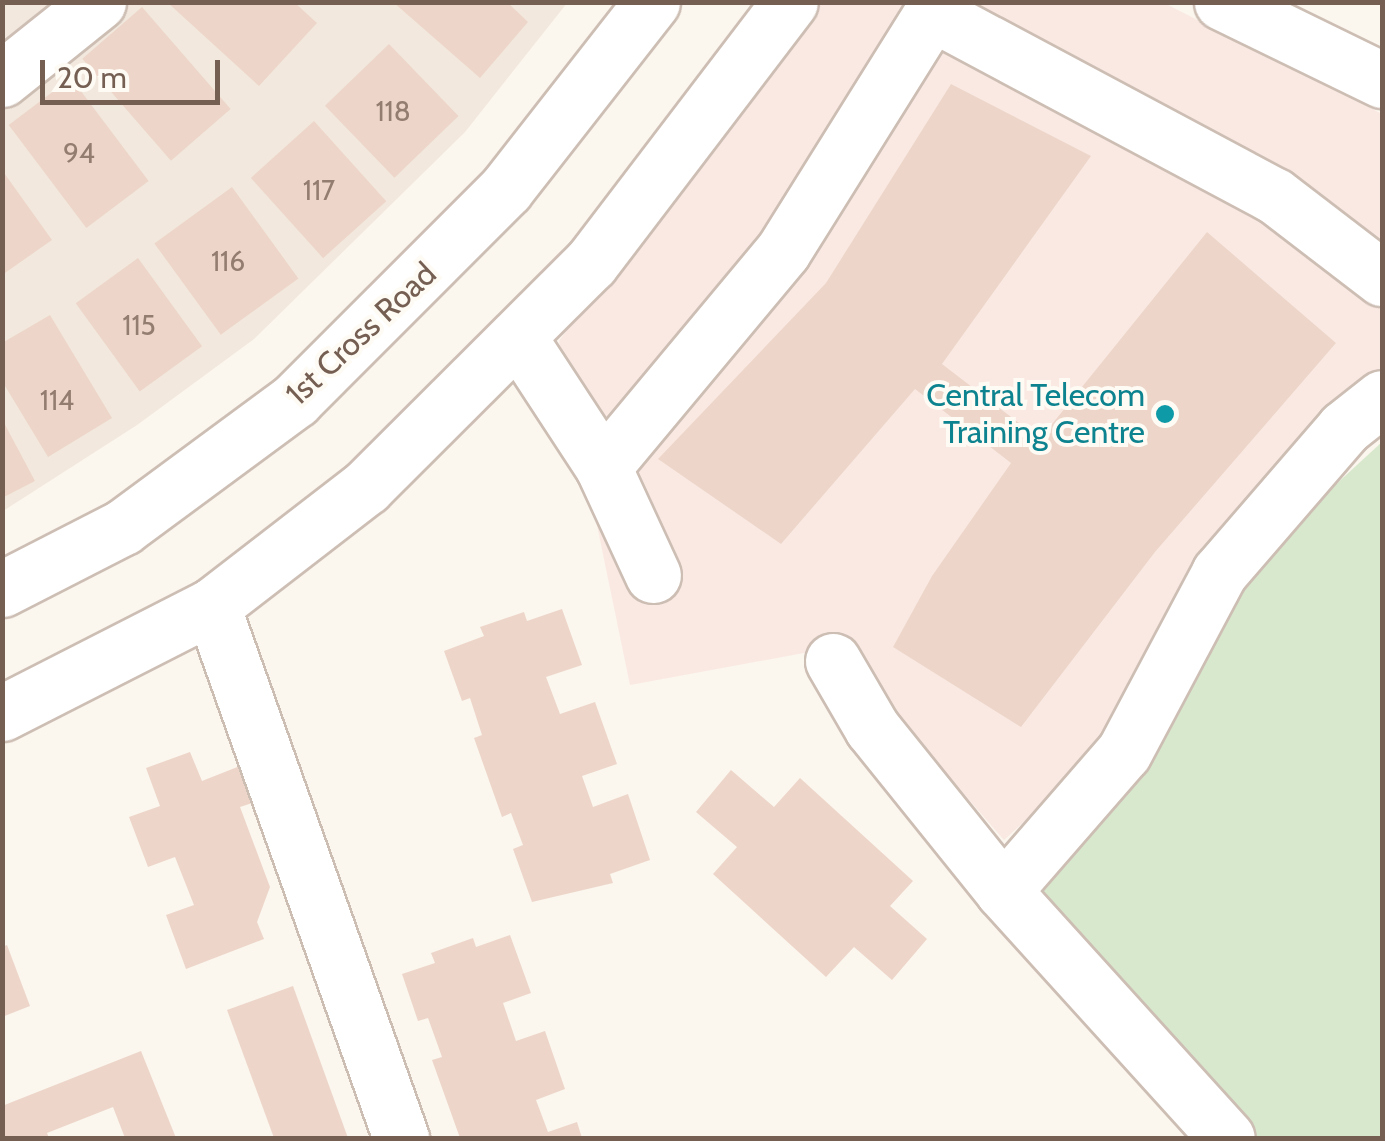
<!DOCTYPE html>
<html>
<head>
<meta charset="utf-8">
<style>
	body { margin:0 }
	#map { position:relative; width:1385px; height:1141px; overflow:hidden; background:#fbf6ee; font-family:Cabin,sans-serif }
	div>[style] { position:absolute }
	.residential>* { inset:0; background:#f2e8dd }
	.commercial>* { inset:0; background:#fae9e3 }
	.green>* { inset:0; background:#d8e8cd }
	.building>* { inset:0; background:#edd6c9; transform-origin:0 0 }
	.roads { filter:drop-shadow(2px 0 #cdbeb4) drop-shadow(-2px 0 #cdbeb4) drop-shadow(0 2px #cdbeb4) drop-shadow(0 -2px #cdbeb4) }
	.minor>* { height:55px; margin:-27.5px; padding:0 27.5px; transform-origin:27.5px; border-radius:27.5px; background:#fff }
	.dots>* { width:28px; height:28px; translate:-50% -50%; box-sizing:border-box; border:5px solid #fefaf4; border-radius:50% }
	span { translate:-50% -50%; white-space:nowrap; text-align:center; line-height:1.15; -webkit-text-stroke:8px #fefaf4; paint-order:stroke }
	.number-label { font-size:28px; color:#937c70 }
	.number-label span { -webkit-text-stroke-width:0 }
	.street-label { font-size:32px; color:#755e52 }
	.culture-label { font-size:32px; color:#0d838f }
	.right { translate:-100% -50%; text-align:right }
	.frame { position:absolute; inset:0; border:5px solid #755e52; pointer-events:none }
	.scale { position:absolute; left:40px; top:60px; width:180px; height:45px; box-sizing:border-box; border:5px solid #755e52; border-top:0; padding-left:12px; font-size:30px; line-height:35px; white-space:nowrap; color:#755e52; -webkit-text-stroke:8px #fefaf4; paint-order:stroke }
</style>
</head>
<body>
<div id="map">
	<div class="residential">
		<i style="clip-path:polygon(3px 3px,567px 3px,465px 132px,254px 339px,137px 425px,3px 511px)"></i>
	</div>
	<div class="commercial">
		<i style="clip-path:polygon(805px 3px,1164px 3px,1382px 114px,1382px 369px,1221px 538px,1121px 733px,1004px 840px,836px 647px,630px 685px,559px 341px)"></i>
	</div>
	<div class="green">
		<i style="clip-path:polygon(1382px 442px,1382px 1138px,1259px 1138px,1027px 889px,1235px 577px)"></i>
	</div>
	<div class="building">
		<i style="clip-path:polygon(167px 2px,294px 2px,317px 23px,259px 86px)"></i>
		<i style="clip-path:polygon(393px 2px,507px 2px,528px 22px,480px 78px)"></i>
		<i style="left:142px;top:7px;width:135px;height:79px;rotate:49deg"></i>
		<i style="left:389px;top:44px;width:100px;height:89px;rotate:46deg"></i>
		<i style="left:71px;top:78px;width:129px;height:78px;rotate:53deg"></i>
		<i style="clip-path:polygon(951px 84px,1091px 156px,942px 364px,1040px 439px,1207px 232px,1336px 343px,1155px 552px,1021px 727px,893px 647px,932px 576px,1011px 463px,915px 389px,781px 544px,658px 459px,826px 283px)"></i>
		<i style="left:314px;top:121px;width:108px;height:85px;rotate:48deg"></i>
		<i style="clip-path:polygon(2px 170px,52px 240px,2px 275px)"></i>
		<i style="left:232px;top:187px;width:113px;height:96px;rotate:54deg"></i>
		<i style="left:138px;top:258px;width:109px;height:77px;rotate:54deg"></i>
		<i style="clip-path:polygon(50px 315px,112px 418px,48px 457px,2px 381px,2px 343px)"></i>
		<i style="clip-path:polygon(2px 419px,35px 481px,2px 498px)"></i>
		<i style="clip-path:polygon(562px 609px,582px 665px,546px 677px,560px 714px,595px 702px,617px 764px,582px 776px,593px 807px,628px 794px,650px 860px,610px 874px,613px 883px,532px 902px,513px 849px,523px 845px,511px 813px,502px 817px,474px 738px,482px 735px,470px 698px,462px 701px,444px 651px,484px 636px,480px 627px,524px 612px,527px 621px)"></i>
		<i style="clip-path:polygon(190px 752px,202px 781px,250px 762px,264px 799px,240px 807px,270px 887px,257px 922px,264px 939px,186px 969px,166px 915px,194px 905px,175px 857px,148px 867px,129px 817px,160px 806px,146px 768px)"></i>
		<i style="clip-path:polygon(731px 770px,774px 807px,800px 778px,913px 881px,890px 906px,927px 939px,892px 980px,854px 947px,826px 977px,713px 874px,737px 847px,696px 812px)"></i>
		<i style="clip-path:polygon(510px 935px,531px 993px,503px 1003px,516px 1041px,545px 1031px,565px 1089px,536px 1100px,548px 1132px,577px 1122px,582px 1138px,460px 1138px,432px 1060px,442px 1057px,428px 1018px,418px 1021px,402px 974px,435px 963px,431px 953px,473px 938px,476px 947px)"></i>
		<i style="clip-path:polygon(7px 945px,30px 1006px,2px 1017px,2px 947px)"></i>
		<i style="clip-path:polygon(293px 986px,348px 1138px,274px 1138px,227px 1010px)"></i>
		<i style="clip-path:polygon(141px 1051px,176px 1138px,125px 1138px,113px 1107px,47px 1133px,49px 1138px,2px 1138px,2px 1106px)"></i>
	</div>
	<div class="roads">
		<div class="minor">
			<i style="left:1222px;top:2px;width:178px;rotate:26deg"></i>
			<i style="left:2px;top:79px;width:123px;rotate:-38.7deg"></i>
			<i style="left:520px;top:340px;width:152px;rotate:56.8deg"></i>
			<i style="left:603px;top:467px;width:119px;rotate:65.2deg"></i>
			<i style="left:603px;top:467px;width:281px;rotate:-50.2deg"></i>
			<i style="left:783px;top:251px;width:281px;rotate:-58deg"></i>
			<i style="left:932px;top:13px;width:389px;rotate:28.1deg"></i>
			<i style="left:1275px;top:196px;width:135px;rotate:37.5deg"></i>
			<i style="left:2px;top:589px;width:136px;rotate:-27.1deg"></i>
			<i style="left:123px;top:527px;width:214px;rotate:-36.4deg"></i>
			<i style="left:295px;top:400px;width:298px;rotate:-45deg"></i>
			<i style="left:506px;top:189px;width:237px;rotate:-52deg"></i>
			<i style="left:212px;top:606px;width:565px;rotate:70.44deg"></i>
			<i style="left:833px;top:661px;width:78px;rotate:59.8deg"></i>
			<i style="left:872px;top:728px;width:209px;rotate:51.2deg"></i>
			<i style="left:1003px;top:891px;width:333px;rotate:47.8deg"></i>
			<i style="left:2px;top:713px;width:236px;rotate:-27deg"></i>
			<i style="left:212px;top:606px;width:195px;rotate:-37.7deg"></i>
			<i style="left:366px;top:487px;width:317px;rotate:-44.9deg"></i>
			<i style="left:591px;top:263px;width:328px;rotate:-52.7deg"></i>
			<i style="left:1003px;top:891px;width:184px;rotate:-49deg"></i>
			<i style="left:1124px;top:752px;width:203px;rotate:-62deg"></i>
			<i style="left:1219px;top:573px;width:191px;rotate:-49.2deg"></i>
			<i style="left:1344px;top:428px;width:48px;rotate:-38.3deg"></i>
		</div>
	</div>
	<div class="dots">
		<i style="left:1165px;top:414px;background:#0f9aa8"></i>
	</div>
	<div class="number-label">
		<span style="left:393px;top:111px">118</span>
		<span style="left:79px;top:153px">94</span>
		<span style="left:319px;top:190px">117</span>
		<span style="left:228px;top:261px">116</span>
		<span style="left:139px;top:325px">115</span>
		<span style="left:57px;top:400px">114</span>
	</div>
	<div class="street-label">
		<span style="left:361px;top:334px;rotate:-43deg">1st Cross Road</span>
	</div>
	<div class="culture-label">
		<span class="right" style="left:1145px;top:414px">Central Telecom<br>Training Centre</span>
	</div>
	<div class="frame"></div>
	<div class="scale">20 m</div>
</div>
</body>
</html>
